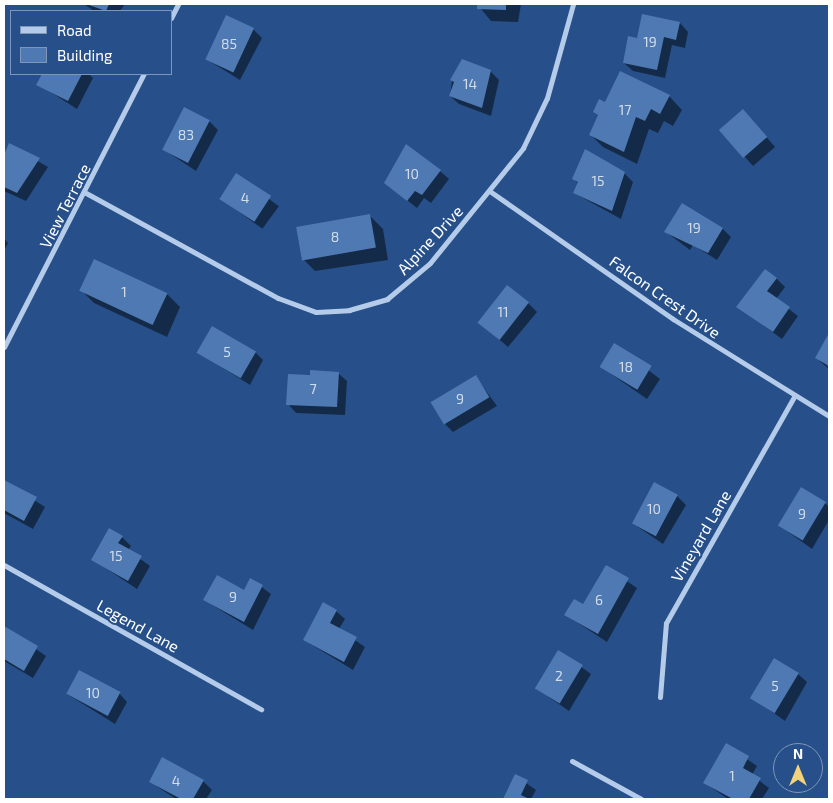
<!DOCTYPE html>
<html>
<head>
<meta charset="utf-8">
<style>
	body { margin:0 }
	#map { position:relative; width:833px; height:803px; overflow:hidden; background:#27508a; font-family:"Exo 2",sans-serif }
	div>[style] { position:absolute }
	.shadow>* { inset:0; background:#0007; transform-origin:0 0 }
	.building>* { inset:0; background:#4f79b2; transform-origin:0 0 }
	.minor>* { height:5px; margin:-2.5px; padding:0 2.5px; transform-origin:2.5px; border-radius:2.5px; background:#b5cbea }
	span { translate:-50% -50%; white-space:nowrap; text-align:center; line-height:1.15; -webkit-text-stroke:4px #27508a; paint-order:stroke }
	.number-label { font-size:14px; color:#d3deec }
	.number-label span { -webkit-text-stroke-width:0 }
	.street-label { font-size:16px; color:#fff }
	.frame { position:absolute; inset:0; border:5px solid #fff; pointer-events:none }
	.legend { position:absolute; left:10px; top:10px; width:162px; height:65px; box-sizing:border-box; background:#27508a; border:1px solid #7d96b9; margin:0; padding:6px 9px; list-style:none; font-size:15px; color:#fff }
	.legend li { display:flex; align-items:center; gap:10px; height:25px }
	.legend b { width:25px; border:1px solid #7d96b9 }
	.north { position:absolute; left:773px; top:743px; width:50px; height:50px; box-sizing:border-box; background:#27508a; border:1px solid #7d96b9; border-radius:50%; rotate:0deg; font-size:14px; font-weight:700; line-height:20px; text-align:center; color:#fff }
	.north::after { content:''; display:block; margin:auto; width:18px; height:22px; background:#f2d27a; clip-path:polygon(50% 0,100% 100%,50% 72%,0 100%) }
</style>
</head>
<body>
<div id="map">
	<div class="shadow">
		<i style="clip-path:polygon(84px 4px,125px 4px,120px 11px,94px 11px)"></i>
		<i style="clip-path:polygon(477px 4px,521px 4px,518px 22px,491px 21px)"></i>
		<i style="clip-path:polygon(680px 23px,688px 32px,685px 48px,672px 45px,665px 78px,633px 71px,624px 63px,638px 39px)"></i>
		<i style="clip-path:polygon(253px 29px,262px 38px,240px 80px,206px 59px)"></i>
		<i style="clip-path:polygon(490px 71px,499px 80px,491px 116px,459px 104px,450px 96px,452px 80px)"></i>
		<i style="clip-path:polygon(43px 74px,89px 74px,93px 78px,77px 109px,38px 84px)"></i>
		<i style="clip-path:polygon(669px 96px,682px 110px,673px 126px,664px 121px,658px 133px,649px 129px,637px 164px,603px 147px,590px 134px,599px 116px,594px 112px,606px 103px)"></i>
		<i style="clip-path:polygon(751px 119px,775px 147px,753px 166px,745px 157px)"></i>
		<i style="clip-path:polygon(209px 121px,218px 130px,196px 171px,163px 149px)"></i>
		<i style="clip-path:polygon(10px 145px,48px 167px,26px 201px,4px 191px,4px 158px)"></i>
		<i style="clip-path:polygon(440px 171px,449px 179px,431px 203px,424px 198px,417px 208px,385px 183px)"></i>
		<i style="clip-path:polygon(624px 173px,633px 182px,621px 219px,574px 193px,579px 184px,573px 178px)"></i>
		<i style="left:236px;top:175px;width:53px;height:28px;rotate:36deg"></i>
		<i style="clip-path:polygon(370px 216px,383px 229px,388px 260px,315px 271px,302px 258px)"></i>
		<i style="clip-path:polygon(722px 228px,731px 237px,717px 260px,693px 245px,690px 250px,666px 232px)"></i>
		<i style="clip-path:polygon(4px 238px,8px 243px,4px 251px)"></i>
		<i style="clip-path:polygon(776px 278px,785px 287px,776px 299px,798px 316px,782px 339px,738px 307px)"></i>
		<i style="clip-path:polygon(81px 290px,167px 294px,180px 307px,167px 337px,94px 303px)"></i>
		<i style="clip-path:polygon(528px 303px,537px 312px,508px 347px,479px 322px)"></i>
		<i style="clip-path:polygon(829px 338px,829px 365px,825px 362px,829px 369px,816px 358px)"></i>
		<i style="clip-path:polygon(614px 344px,660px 379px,647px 399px,601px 367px)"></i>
		<i style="clip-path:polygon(255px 352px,263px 360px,250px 385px,199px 353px)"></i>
		<i style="clip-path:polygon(338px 373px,347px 381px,345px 415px,296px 413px,288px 404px,289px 376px)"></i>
		<i style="clip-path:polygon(476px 377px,497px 406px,453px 432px,444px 423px)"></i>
		<i style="clip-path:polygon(4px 481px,45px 507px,33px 529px,4px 513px)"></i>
		<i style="clip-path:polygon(802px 489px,829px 506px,829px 520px,812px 549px,780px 526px)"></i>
		<i style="clip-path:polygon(677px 496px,686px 505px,663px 544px,632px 523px)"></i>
		<i style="clip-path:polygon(122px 537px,131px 546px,128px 550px,150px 566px,137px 589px,92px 559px)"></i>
		<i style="clip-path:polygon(606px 567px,637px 588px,607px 642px,566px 615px,584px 606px)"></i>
		<i style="clip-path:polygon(251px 579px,271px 594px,253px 630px,204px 600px,245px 591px)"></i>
		<i style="clip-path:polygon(336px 611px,345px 619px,339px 629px,365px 647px,353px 670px,304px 640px)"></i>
		<i style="clip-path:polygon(4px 627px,46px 656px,33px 678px,4px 661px)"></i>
		<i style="clip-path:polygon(559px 651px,591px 674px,569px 711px,537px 689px)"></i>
		<i style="clip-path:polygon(798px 674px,807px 682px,785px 721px,753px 698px)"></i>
		<i style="clip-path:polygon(119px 693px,127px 702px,115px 724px,67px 694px)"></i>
		<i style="clip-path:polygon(726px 745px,757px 766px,752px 775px,769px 788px,762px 799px,728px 799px,705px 783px)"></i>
		<i style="clip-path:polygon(516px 776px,536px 790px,531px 799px,505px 799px)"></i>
		<i style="clip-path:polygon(203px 781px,212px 790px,206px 799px,176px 799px,150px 782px)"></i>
	</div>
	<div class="building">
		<i style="clip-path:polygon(86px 4px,109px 4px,106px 11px)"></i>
		<i style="clip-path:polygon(477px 4px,506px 4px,506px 10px,477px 9px)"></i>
		<i style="clip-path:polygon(642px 14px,680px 22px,676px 40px,664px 37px,657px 70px,623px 63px,628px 36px,637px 38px)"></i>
		<i style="left:226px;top:15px;width:31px;height:49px;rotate:25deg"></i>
		<i style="clip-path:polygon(462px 59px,491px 70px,482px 108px,449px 96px,454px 82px,450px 80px)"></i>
		<i style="clip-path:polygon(620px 71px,670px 95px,660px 114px,651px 109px,645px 121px,636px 117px,624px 152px,589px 135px,598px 115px,593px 112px,599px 99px,605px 102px)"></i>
		<i style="clip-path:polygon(42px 74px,82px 74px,68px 101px,36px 85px)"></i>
		<i style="left:184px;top:107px;width:29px;height:48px;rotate:27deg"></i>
		<i style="left:743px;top:109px;width:37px;height:32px;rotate:49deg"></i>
		<i style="clip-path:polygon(9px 143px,40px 158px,17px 193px,4px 187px,4px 155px)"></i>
		<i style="clip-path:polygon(406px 144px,441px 170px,422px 195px,415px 191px,407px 201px,384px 183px)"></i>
		<i style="clip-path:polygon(585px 149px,625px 172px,612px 211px,573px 193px,578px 182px,572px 179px)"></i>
		<i style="left:236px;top:173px;width:42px;height:31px;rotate:33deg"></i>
		<i style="clip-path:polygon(682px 203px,723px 228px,708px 253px,664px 232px)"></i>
		<i style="left:370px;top:214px;width:34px;height:75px;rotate:80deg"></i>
		<i style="left:94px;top:259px;width:81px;height:35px;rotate:25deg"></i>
		<i style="clip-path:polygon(765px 269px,777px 278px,767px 291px,790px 307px,773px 332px,736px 307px)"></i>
		<i style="left:507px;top:285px;width:28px;height:48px;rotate:38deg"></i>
		<i style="left:212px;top:326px;width:51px;height:31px;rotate:30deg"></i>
		<i style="clip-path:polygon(829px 333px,829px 366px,815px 358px)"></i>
		<i style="left:614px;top:343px;width:44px;height:28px;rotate:31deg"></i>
		<i style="clip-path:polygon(310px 370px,339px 372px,337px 407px,286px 405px,288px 374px,310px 375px)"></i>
		<i style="left:476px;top:375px;width:26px;height:53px;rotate:59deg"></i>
		<i style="clip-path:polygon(4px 480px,37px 497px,24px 521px,4px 510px)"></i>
		<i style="left:654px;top:482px;width:27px;height:47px;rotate:28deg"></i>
		<i style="left:801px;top:487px;width:29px;height:45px;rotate:31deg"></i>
		<i style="clip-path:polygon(109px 528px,123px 536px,118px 543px,142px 556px,128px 581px,91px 560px)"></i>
		<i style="clip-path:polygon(606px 565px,629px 578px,598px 634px,564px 615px,574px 599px,583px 604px)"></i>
		<i style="clip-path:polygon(217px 575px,244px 590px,250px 578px,263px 585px,244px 622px,203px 600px)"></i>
		<i style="clip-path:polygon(323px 602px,337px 610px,330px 623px,357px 637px,344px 662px,303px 640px)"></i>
		<i style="clip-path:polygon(4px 626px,38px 646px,24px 671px,4px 659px)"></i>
		<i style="left:558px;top:650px;width:29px;height:45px;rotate:31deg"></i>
		<i style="left:774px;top:658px;width:29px;height:47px;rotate:31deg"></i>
		<i style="left:79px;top:670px;width:47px;height:27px;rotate:28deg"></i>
		<i style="clip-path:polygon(726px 743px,749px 756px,743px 768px,761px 778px,749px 799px,733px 799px,703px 783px)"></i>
		<i style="clip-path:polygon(162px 757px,204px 780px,193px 799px,181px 799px,149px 782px)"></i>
		<i style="clip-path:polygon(515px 774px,528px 780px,521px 795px,529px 799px,503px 799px)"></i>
	</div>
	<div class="minor">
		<i style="left:171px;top:18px;width:16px;rotate:-63deg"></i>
		<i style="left:491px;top:192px;width:222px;rotate:34.9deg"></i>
		<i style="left:673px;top:319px;width:184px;rotate:31.9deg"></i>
		<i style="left:86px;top:193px;width:219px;rotate:28.7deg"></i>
		<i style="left:278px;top:298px;width:40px;rotate:20.2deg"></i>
		<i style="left:316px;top:312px;width:33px;rotate:-3deg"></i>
		<i style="left:349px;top:310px;width:40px;rotate:-16deg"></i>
		<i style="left:387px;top:299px;width:56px;rotate:-39.9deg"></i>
		<i style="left:430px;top:263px;width:148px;rotate:-51deg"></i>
		<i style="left:523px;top:148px;width:55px;rotate:-64.4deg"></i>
		<i style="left:547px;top:98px;width:98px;rotate:-74.5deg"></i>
		<i style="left:4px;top:347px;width:307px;rotate:-62.9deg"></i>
		<i style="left:4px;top:565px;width:295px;rotate:29.3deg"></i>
		<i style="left:660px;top:697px;width:74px;rotate:-85.4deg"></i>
		<i style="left:666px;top:623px;width:260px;rotate:-60.5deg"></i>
		<i style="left:572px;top:761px;width:79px;rotate:28.8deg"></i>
	</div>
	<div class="number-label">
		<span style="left:650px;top:42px">19</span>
		<span style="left:229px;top:44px">85</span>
		<span style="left:470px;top:84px">14</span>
		<span style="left:625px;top:110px">17</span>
		<span style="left:186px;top:135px">83</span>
		<span style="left:412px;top:174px">10</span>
		<span style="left:598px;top:181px">15</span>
		<span style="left:245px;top:198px">4</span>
		<span style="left:694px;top:228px">19</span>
		<span style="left:335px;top:237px">8</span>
		<span style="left:124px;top:292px">1</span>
		<span style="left:503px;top:312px">11</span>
		<span style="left:227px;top:352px">5</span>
		<span style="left:626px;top:367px">18</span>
		<span style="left:313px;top:389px">7</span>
		<span style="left:460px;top:399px">9</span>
		<span style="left:654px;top:509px">10</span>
		<span style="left:802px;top:514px">9</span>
		<span style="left:116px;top:556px">15</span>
		<span style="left:233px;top:597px">9</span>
		<span style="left:599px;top:600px">6</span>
		<span style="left:559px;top:676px">2</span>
		<span style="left:775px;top:686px">5</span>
		<span style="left:93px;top:693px">10</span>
		<span style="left:732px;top:776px">1</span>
		<span style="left:176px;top:781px">4</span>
	</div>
	<div class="street-label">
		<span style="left:65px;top:206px;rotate:-63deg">View Terrace</span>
		<span style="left:430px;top:240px;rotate:-47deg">Alpine Drive</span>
		<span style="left:665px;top:297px;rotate:35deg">Falcon Crest Drive</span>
		<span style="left:701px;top:536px;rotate:-60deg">Vineyard Lane</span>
		<span style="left:138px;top:626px;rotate:29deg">Legend Lane</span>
	</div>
	<div class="frame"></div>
	<ul class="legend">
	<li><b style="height:6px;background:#b5cbea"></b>Road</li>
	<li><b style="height:14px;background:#4f79b2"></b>Building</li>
	</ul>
	<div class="north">N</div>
</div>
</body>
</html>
